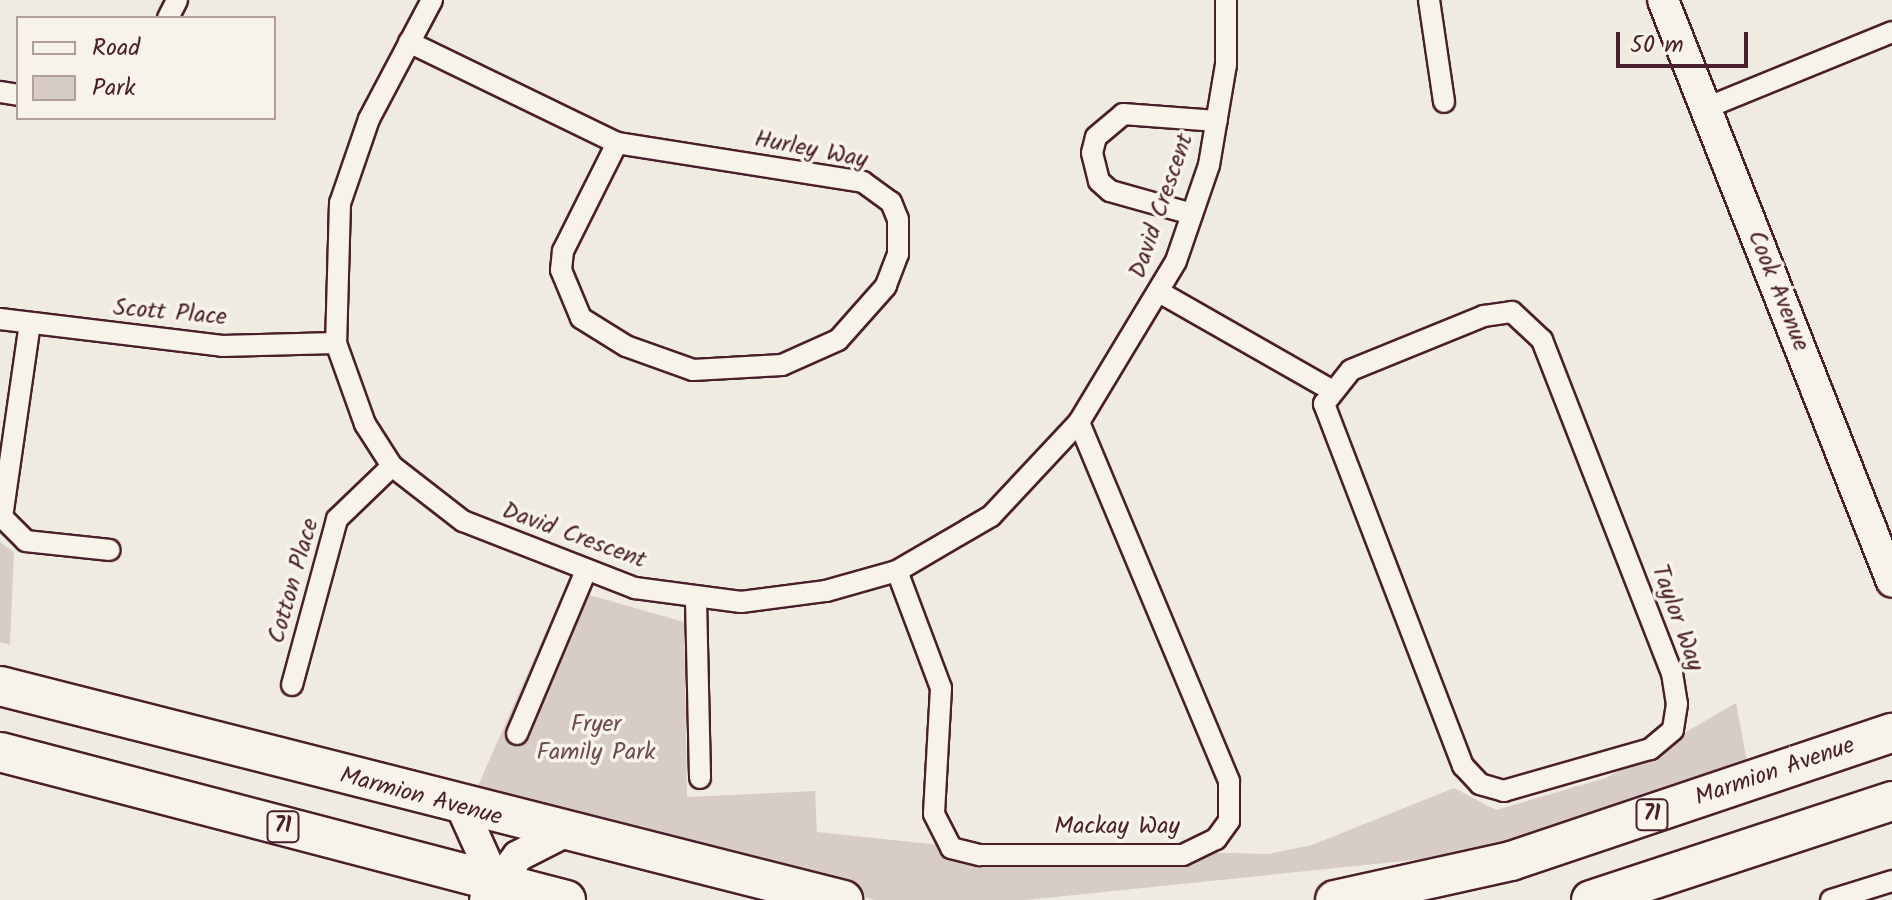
<!DOCTYPE html>
<html>
<head>
<meta charset="utf-8">
<style>
	body { margin:0 }
	#map { position:relative; width:1892px; height:900px; overflow:hidden; background:#f0ebe0; font-family:Kalam,sans-serif }
	div>[style] { position:absolute }
	.green>* { inset:0; background:#d8cdc6 }
	.roads { filter:drop-shadow(2px 0 #4a1f2b) drop-shadow(-2px 0 #4a1f2b) drop-shadow(0 2px #4a1f2b) drop-shadow(0 -2px #4a1f2b) }
	.street>* { height:20px; margin:-10px; padding:0 10px; transform-origin:10px; border-radius:10px; background:#f7f3e8 }
	.secondary>* { height:30px; margin:-15px; padding:0 15px; transform-origin:15px; border-radius:15px; background:#f7f3e8 }
	.highway>* { height:38px; margin:-19px; padding:0 19px; transform-origin:19px; border-radius:19px; background:#f7f3e8 }
	span { translate:-50% -50%; white-space:nowrap; text-align:center; line-height:1.15; -webkit-text-stroke:7px #f7f3e8; paint-order:stroke }
	.shield-label span { padding:2px 6px; background:#f7f3e8; border:2px solid; border-radius:6px; -webkit-text-stroke-width:0 }
	.shield-label { font-size:22px; color:#4a1f2b; font-weight:700 }
	.street-label { font-size:24px; color:#4a1f2b }
	.park-label { font-size:24px; color:#6e4a52 }
	.legend { position:absolute; left:16px; top:16px; width:260px; height:104px; box-sizing:border-box; background:#f7f3e8; border:2px solid #b29e9c; margin:0; padding:10px 14px; list-style:none; font-size:24px; color:#4a1f2b }
	.legend li { display:flex; align-items:center; gap:16px; height:40px }
	.legend b { width:40px; border:2px solid #b29e9c }
	.scale { position:absolute; left:1616px; top:32px; width:132px; height:36px; box-sizing:border-box; border:4px solid #4a1f2b; border-top:0; padding-left:10px; font-size:24px; line-height:28px; white-space:nowrap; color:#4a1f2b; -webkit-text-stroke:6px #f7f3e8; paint-order:stroke }
</style>
</head>
<body>
<div id="map">
	<div class="green">
		<i style="clip-path:polygon(0 542px,14px 552px,10px 645px,0 642px)"></i>
		<i style="clip-path:polygon(565px 588px,684px 622px,687px 797px,815px 791px,817px 832px,940px 845px,1268px 854px,1312px 845px,1454px 788px,1496px 810px,1606px 778px,1736px 703px,1749px 772px,1492px 852px,1026px 900px,875px 900px,471px 802px)"></i>
	</div>
	<div class="roads">
		<div class="street">
			<i style="left:432px;top:0;width:135px;rotate:117.9deg"></i>
			<i style="left:369px;top:119px;width:89px;rotate:109deg"></i>
			<i style="left:340px;top:203px;width:140px;rotate:91.6deg"></i>
			<i style="left:336px;top:343px;width:86px;rotate:70.3deg"></i>
			<i style="left:365px;top:424px;width:50px;rotate:57.3deg"></i>
			<i style="left:392px;top:466px;width:90px;rotate:37.8deg"></i>
			<i style="left:463px;top:521px;width:185px;rotate:21.3deg"></i>
			<i style="left:635px;top:588px;width:107px;rotate:7.5deg"></i>
			<i style="left:741px;top:602px;width:86px;rotate:-7.4deg"></i>
			<i style="left:826px;top:591px;width:74px;rotate:-15.7deg"></i>
			<i style="left:897px;top:571px;width:109px;rotate:-30.3deg"></i>
			<i style="left:991px;top:516px;width:129px;rotate:-46.9deg"></i>
			<i style="left:1079px;top:422px;width:188px;rotate:-58.9deg"></i>
			<i style="left:1176px;top:261px;width:102px;rotate:-71deg"></i>
			<i style="left:1209px;top:165px;width:101px;rotate:-80.4deg"></i>
			<i style="left:1226px;top:65px;width:65px;rotate:-90deg"></i>
			<i style="left:1429px;top:0;width:103px;rotate:81.6deg"></i>
			<i style="left:168px;top:18px;width:20px;rotate:-63deg"></i>
			<i style="left:409px;top:42px;width:231px;rotate:25.9deg"></i>
			<i style="left:617px;top:143px;width:249px;rotate:9deg"></i>
			<i style="left:863px;top:182px;width:34px;rotate:36deg"></i>
			<i style="left:891px;top:202px;width:18px;rotate:68deg"></i>
			<i style="left:898px;top:219px;width:35px;rotate:90deg"></i>
			<i style="left:898px;top:254px;width:34px;rotate:111deg"></i>
			<i style="left:886px;top:286px;width:72px;rotate:131.6deg"></i>
			<i style="left:838px;top:340px;width:61px;rotate:155.9deg"></i>
			<i style="left:782px;top:365px;width:89px;rotate:176.8deg"></i>
			<i style="left:693px;top:370px;width:71px;rotate:-160.3deg"></i>
			<i style="left:626px;top:346px;width:53px;rotate:-148.1deg"></i>
			<i style="left:581px;top:318px;width:52px;rotate:-112.6deg"></i>
			<i style="left:561px;top:270px;width:19px;rotate:-84deg"></i>
			<i style="left:563px;top:251px;width:121px;rotate:-63.4deg"></i>
			<i style="left:0;top:92px;width:18px;rotate:9deg"></i>
			<i style="left:1706px;top:108px;width:201px;rotate:-22.2deg"></i>
			<i style="left:1192px;top:214px;width:85px;rotate:-164.3deg"></i>
			<i style="left:1110px;top:191px;width:15px;rotate:-138deg"></i>
			<i style="left:1099px;top:181px;width:29px;rotate:-104deg"></i>
			<i style="left:1092px;top:153px;width:16px;rotate:-76deg"></i>
			<i style="left:1096px;top:137px;width:35px;rotate:-40deg"></i>
			<i style="left:1123px;top:114px;width:94px;rotate:4.3deg"></i>
			<i style="left:1161px;top:293px;width:193px;rotate:29.7deg"></i>
			<i style="left:1512px;top:312px;width:41px;rotate:43deg"></i>
			<i style="left:1542px;top:340px;width:357px;rotate:68.7deg"></i>
			<i style="left:1672px;top:673px;width:31px;rotate:81deg"></i>
			<i style="left:1677px;top:704px;width:26px;rotate:99deg"></i>
			<i style="left:1673px;top:730px;width:30px;rotate:140deg"></i>
			<i style="left:1650px;top:749px;width:152px;rotate:164deg"></i>
			<i style="left:1504px;top:791px;width:25px;rotate:-164deg"></i>
			<i style="left:1480px;top:784px;width:25px;rotate:-133deg"></i>
			<i style="left:1463px;top:766px;width:388px;rotate:-111deg"></i>
			<i style="left:1324px;top:404px;width:43px;rotate:-51.5deg"></i>
			<i style="left:1351px;top:370px;width:144px;rotate:-22.1deg"></i>
			<i style="left:1484px;top:316px;width:28px;rotate:-8deg"></i>
			<i style="left:0;top:319px;width:224px;rotate:6.9deg"></i>
			<i style="left:222px;top:346px;width:114px;rotate:-1.5deg"></i>
			<i style="left:30px;top:323px;width:196px;rotate:98.2deg"></i>
			<i style="left:2px;top:517px;width:34px;rotate:45deg"></i>
			<i style="left:26px;top:541px;width:84px;rotate:6.1deg"></i>
			<i style="left:897px;top:571px;width:125px;rotate:69.4deg"></i>
			<i style="left:941px;top:688px;width:126px;rotate:93.2deg"></i>
			<i style="left:934px;top:814px;width:38px;rotate:63deg"></i>
			<i style="left:951px;top:848px;width:30px;rotate:14deg"></i>
			<i style="left:980px;top:855px;width:203px"></i>
			<i style="left:1183px;top:855px;width:37px;rotate:-26deg"></i>
			<i style="left:1216px;top:839px;width:22px;rotate:-54deg"></i>
			<i style="left:1229px;top:821px;width:40px;rotate:-90deg"></i>
			<i style="left:1229px;top:781px;width:389px;rotate:-112.7deg"></i>
			<i style="left:696px;top:600px;width:178px;rotate:88.7deg"></i>
			<i style="left:292px;top:685px;width:172px;rotate:-74.8deg"></i>
			<i style="left:337px;top:519px;width:76px;rotate:-43.9deg"></i>
			<i style="left:517px;top:734px;width:175px;rotate:-67.1deg"></i>
			<i style="left:1831px;top:900px;width:64px;rotate:-17.3deg"></i>
		</div>
		<div class="secondary">
			<i style="left:1663px;top:0;width:625px;rotate:68.52deg"></i>
			<i style="left:462px;top:808px;width:98px;rotate:65.8deg"></i>
			<i style="left:485px;top:900px;width:55px;rotate:-53.1deg"></i>
			<i style="left:518px;top:856px;width:48px;rotate:-27.1deg"></i>
		</div>
		<div class="highway">
			<i style="left:0;top:686px;width:870px;rotate:14.24deg"></i>
			<i style="left:0;top:752px;width:585px;rotate:14.65deg"></i>
			<i style="left:1335px;top:900px;width:180px;rotate:-12.5deg"></i>
			<i style="left:1511px;top:861px;width:402px;rotate:-18.6deg"></i>
			<i style="left:1591px;top:900px;width:317px;rotate:-18.2deg"></i>
		</div>
	</div>
	<div class="shield-label">
		<span style="left:1652px;top:815px">71</span>
		<span style="left:283px;top:827px">71</span>
	</div>
	<div class="street-label">
		<span style="left:811px;top:150px;rotate:11deg">Hurley Way</span>
		<span style="left:1162px;top:206px;rotate:-71deg">David Crescent</span>
		<span style="left:1778px;top:291px;rotate:68deg">Cook Avenue</span>
		<span style="left:170px;top:313px;rotate:5deg">Scott Place</span>
		<span style="left:574px;top:536px;rotate:20deg">David Crescent</span>
		<span style="left:294px;top:581px;rotate:-74deg">Cotton Place</span>
		<span style="left:1677px;top:618px;rotate:70deg">Taylor Way</span>
		<span style="left:1775px;top:772px;rotate:-19deg">Marmion Avenue</span>
		<span style="left:421px;top:797px;rotate:15deg">Marmion Avenue</span>
		<span style="left:1117px;top:827px">Mackay Way</span>
	</div>
	<div class="park-label">
		<span style="left:596px;top:739px">Fryer<br>Family Park</span>
	</div>
	<ul class="legend">
	<li><b style="height:10px;background:#f7f3e8"></b>Road</li>
	<li><b style="height:22px;background:#d8cdc6"></b>Park</li>
	</ul>
	<div class="scale">50 m</div>
</div>
</body>
</html>
